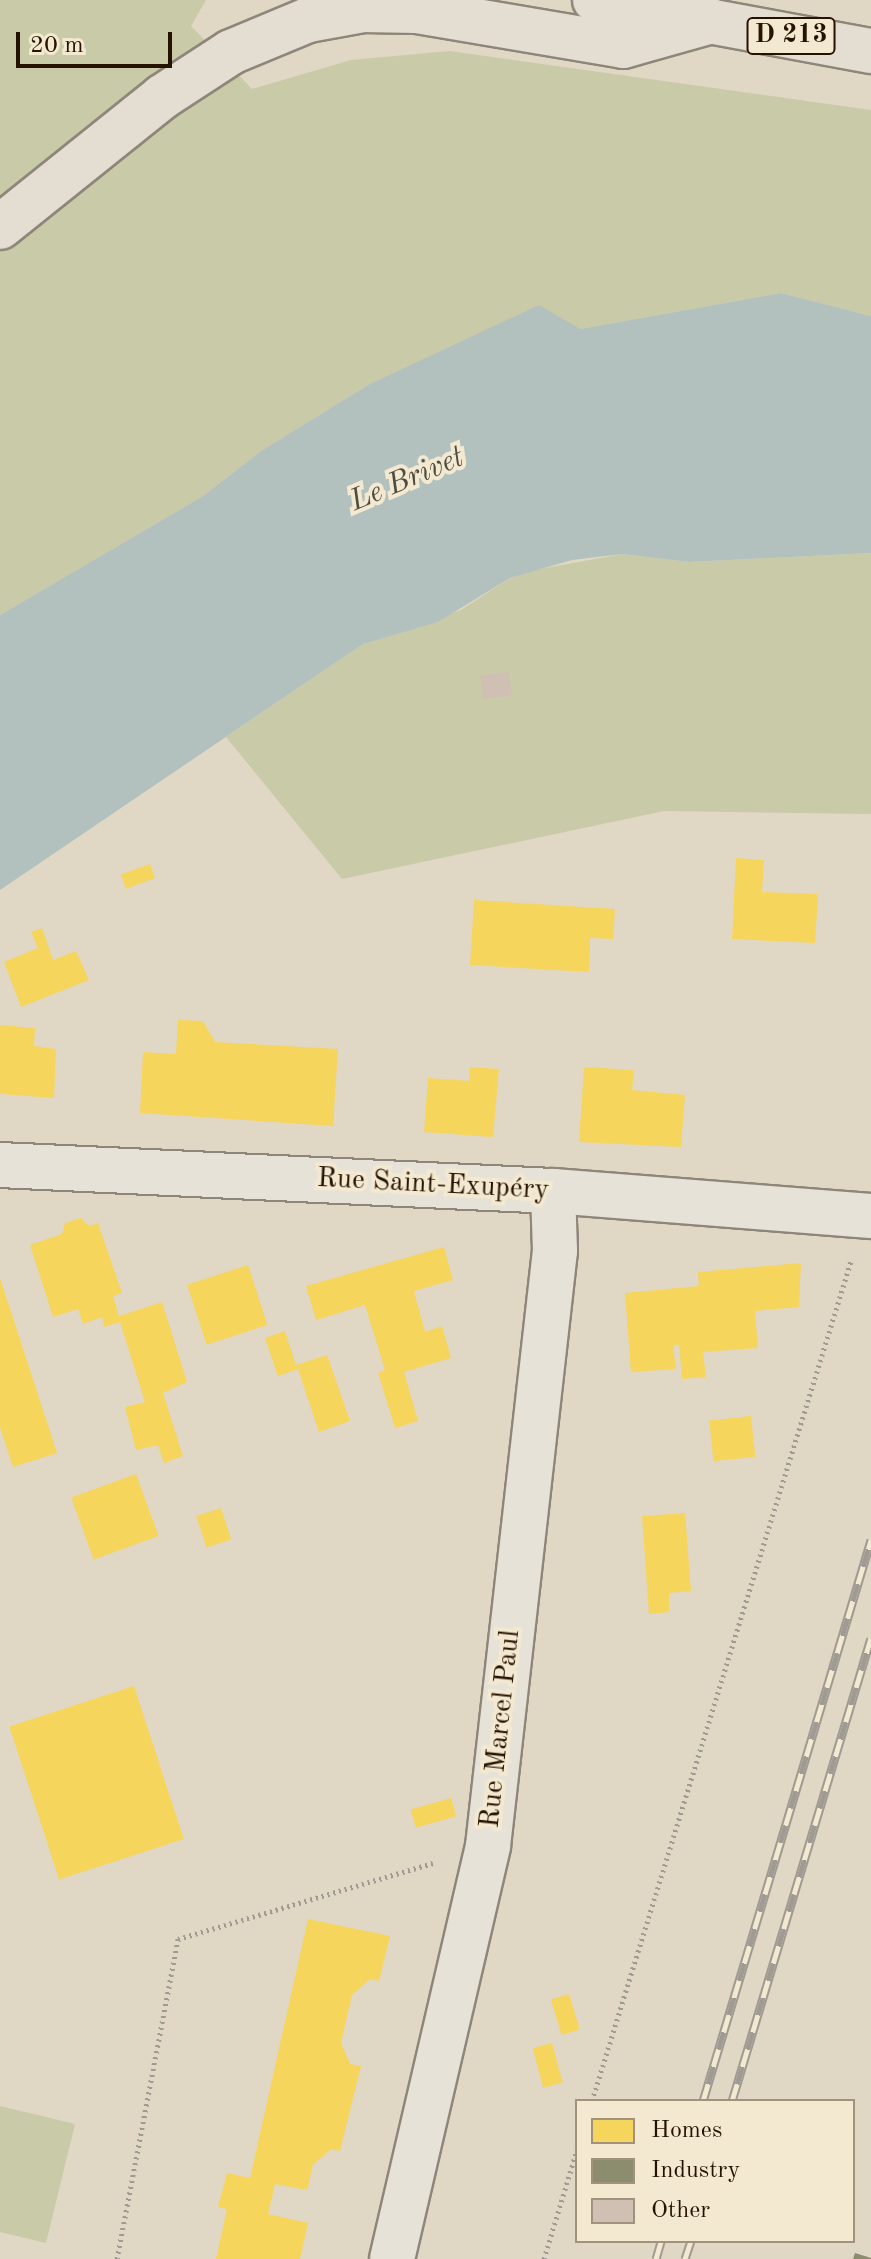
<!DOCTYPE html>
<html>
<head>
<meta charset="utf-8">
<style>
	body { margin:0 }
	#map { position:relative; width:871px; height:2259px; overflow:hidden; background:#e0d7c4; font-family:"Old Standard TT",serif }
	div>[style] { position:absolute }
	.green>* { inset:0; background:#c9caa7 }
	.water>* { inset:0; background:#b3c1be }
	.homes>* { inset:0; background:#f6d55c; transform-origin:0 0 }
	.industry>* { inset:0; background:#8c8c6e }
	.building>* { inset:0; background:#d0c0b4; transform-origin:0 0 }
	.path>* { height:5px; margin-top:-2.5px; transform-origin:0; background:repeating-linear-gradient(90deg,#a09b92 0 2px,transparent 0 6px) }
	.roads { filter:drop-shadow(2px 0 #8e8679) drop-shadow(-2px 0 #8e8679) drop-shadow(0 2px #8e8679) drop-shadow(0 -2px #8e8679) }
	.minor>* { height:44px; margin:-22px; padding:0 22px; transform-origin:22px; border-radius:22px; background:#e7e2d8 }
	.tertiary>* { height:44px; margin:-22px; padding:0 22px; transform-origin:22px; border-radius:22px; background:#e7e2d8 }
	.trunk>* { height:44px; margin:-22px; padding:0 22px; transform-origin:22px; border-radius:22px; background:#e3ddd2 }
	.rail>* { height:9px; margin-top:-4.5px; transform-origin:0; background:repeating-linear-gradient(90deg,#f3e8d0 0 18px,#a09b92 0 36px); box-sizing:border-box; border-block:2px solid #a09b92 }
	span { translate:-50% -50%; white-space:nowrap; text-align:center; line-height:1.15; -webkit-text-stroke:8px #f3e8d0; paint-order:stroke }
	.shield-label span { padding:2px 6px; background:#f3e8d0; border:2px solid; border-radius:6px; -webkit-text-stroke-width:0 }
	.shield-label { font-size:26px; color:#251200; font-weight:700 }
	.street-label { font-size:28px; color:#251200 }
	.water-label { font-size:30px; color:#504c41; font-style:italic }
	.legend { position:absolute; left:575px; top:2099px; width:280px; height:144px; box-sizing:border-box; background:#f3e8d0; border:2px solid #a1927d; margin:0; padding:10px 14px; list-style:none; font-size:24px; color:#251200 }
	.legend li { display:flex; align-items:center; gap:16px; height:40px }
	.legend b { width:40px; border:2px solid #a1927d }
	.scale { position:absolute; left:16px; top:32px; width:156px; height:36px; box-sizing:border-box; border:4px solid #251200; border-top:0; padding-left:10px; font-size:24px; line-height:28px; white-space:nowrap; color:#251200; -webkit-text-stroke:6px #f3e8d0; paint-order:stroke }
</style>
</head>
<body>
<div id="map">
	<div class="green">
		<i style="clip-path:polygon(0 0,206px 0,191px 26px,252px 89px,351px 60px,450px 51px,871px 110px,871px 316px,781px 293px,580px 329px,368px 385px,261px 451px,203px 496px,0 615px)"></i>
		<i style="clip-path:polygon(871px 553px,871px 814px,664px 811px,342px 879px,226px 737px,363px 644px,461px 610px,510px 578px,535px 570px,622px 554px,689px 562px)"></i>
		<i style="clip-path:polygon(0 2106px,75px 2124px,46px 2243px,0 2232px)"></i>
	</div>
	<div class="water">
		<i style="clip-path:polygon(781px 293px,871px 316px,871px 553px,689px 562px,622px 554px,572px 560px,510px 578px,438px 622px,363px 644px,0 890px,0 615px,203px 496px,261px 451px,368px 385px,539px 305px,580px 329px)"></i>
	</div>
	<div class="homes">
		<i style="clip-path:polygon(736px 858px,764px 860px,762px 892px,818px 894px,815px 943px,732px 939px)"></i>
		<i style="left:150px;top:864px;width:15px;height:31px;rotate:70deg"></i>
		<i style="clip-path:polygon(474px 900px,615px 909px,613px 939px,590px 938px,589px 972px,470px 965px)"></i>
		<i style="clip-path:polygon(42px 928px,53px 960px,76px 951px,89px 980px,21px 1007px,4px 962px,38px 948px,31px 932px)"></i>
		<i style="clip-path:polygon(178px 1020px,203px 1021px,215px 1042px,338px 1049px,333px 1126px,140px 1113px,143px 1052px,176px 1054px)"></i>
		<i style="clip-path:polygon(0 1025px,35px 1028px,34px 1046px,56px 1049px,54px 1098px,0 1094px)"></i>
		<i style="clip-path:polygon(470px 1067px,499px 1069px,493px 1137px,424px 1132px,428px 1078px,469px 1081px)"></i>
		<i style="clip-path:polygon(584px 1067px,634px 1070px,632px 1090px,685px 1095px,681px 1147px,579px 1142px)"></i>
		<i style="clip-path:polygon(81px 1218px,89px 1226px,98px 1223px,122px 1293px,113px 1296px,119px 1316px,162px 1302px,187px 1382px,163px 1393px,183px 1456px,164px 1463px,158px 1445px,136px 1450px,125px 1407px,145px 1402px,120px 1322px,104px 1327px,102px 1317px,83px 1324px,78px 1309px,53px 1317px,30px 1245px,62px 1234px,65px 1223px)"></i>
		<i style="clip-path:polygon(444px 1247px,453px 1280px,414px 1291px,425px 1332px,442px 1326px,451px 1358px,404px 1372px,418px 1421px,395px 1428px,378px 1373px,385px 1370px,365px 1305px,316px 1320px,306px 1286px)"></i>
		<i style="clip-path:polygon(801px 1263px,799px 1307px,755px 1311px,758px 1348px,703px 1352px,706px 1377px,682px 1379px,679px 1345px,673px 1345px,676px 1369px,631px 1372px,625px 1293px,699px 1286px,698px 1272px)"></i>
		<i style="left:248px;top:1265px;width:63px;height:64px;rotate:72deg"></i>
		<i style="clip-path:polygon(0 1278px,57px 1453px,13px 1467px,0 1427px)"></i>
		<i style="clip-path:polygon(285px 1331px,296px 1365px,327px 1355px,350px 1421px,319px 1432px,298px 1369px,278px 1376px,265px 1338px)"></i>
		<i style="left:751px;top:1416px;width:41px;height:42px;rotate:84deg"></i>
		<i style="left:136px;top:1474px;width:66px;height:69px;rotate:70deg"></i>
		<i style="left:221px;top:1508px;width:33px;height:26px;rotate:72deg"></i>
		<i style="clip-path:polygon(685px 1513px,691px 1591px,669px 1593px,669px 1612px,649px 1614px,642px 1516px)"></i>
		<i style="left:134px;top:1686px;width:161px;height:131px;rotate:72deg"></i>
		<i style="left:451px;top:1798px;width:19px;height:42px;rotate:74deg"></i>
		<i style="clip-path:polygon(308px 1919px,390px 1936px,379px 1981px,370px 1979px,352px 1995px,341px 2043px,350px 2064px,361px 2066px,340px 2151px,331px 2149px,313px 2165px,307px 2190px,275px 2184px,268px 2214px,308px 2223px,300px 2259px,216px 2259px,227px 2209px,218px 2207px,227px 2173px,250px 2178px)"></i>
		<i style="left:569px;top:1994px;width:37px;height:19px;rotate:73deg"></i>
		<i style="left:552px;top:2043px;width:41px;height:20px;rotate:75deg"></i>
	</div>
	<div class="industry">
		<i style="clip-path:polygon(855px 2253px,871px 2258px,871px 2259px,853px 2259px)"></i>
	</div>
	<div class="building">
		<i style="left:509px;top:672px;width:24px;height:29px;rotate:83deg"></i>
	</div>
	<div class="path">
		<i style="left:592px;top:2101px;width:879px;rotate:-72.86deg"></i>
		<i style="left:117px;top:2259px;width:326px;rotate:-79.2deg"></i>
		<i style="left:178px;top:1939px;width:266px;rotate:-16.6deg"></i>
		<i style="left:544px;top:2259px;width:114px;rotate:-73.2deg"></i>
	</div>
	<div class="roads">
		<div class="minor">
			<i style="left:392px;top:2259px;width:424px;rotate:-76.9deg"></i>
			<i style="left:488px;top:1846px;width:599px;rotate:-83.58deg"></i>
			<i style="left:555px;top:1251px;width:60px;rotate:-91.9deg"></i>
		</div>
		<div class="tertiary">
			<i style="left:0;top:1165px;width:554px;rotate:2.69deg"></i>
			<i style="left:553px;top:1191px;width:319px;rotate:4.5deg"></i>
		</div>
		<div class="trunk">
			<i style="left:595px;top:0;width:281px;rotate:10.5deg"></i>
			<i style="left:0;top:227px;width:208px;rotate:-38.7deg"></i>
			<i style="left:162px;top:97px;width:82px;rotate:-33.1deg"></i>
			<i style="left:231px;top:52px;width:83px;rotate:-22.6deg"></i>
			<i style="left:308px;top:20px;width:56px;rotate:-10.3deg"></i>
			<i style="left:363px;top:10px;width:54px;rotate:1.1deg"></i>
			<i style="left:417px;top:11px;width:209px;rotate:9.6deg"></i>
			<i style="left:623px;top:46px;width:92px;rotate:-15.7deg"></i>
		</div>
	</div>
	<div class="rail">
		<i style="left:703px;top:2101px;width:586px;rotate:-73.33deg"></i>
		<i style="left:732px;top:2101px;width:483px;rotate:-73.3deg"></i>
		<i style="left:656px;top:2259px;width:19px;rotate:-74deg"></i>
		<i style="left:685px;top:2259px;width:19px;rotate:-72deg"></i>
	</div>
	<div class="shield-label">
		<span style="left:791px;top:36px">D 213</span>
	</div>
	<div class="street-label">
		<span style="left:433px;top:1185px;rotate:3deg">Rue Saint-Exupéry</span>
		<span style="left:501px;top:1729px;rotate:-84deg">Rue Marcel Paul</span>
	</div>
	<div class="water-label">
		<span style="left:407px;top:480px;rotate:-23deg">Le Brivet</span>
	</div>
	<ul class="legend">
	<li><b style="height:22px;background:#f6d55c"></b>Homes</li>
	<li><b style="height:22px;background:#8c8c6e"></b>Industry</li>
	<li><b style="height:22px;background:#d0c0b4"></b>Other</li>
	</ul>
	<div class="scale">20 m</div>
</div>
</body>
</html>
